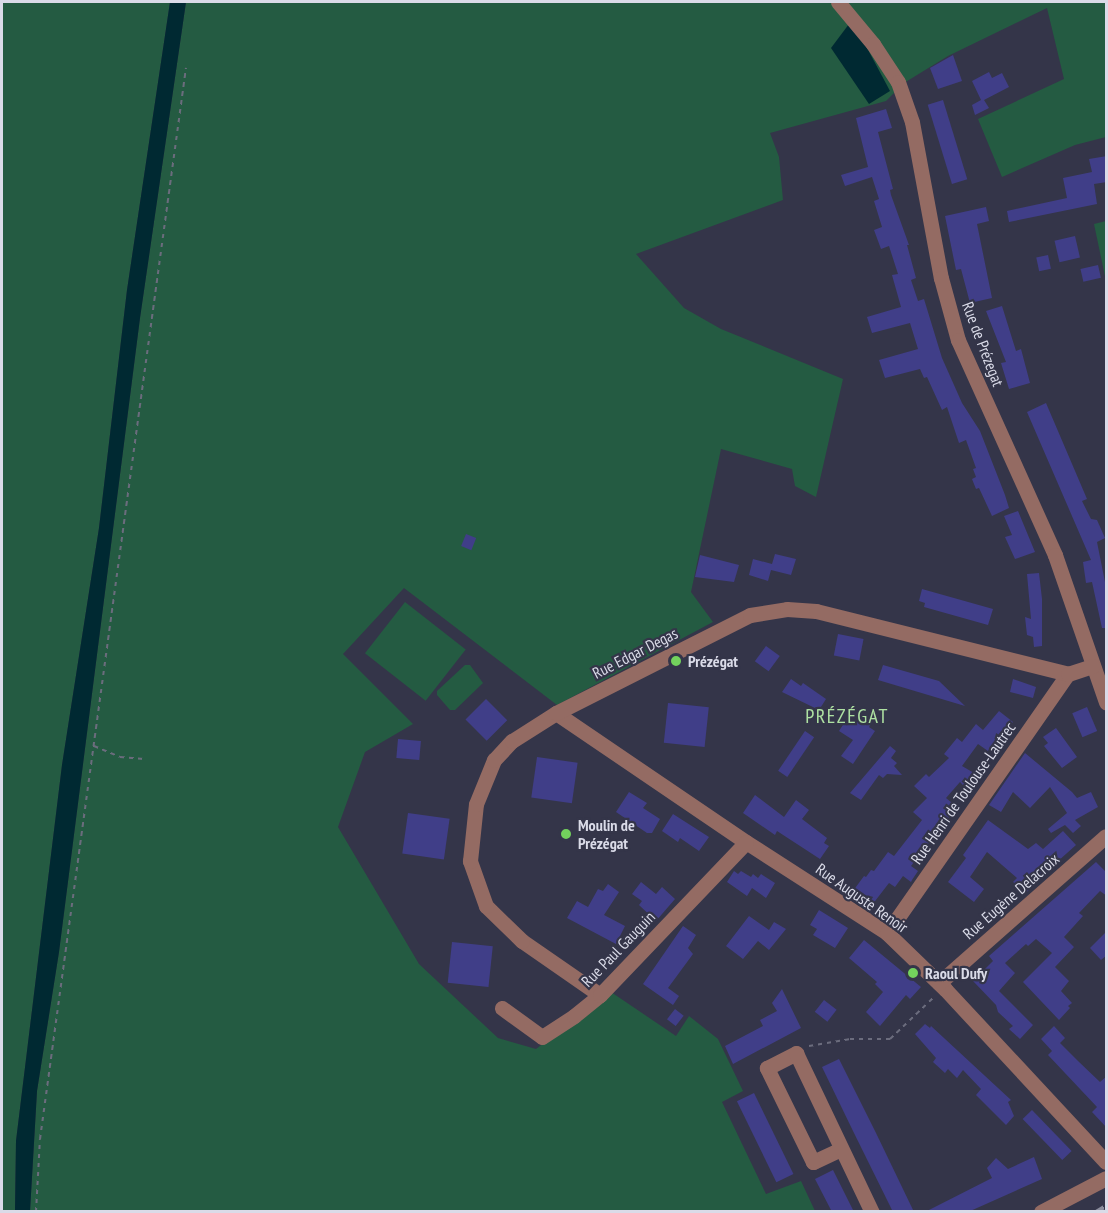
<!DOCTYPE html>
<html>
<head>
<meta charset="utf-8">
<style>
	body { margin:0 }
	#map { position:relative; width:1108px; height:1213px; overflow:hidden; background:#343549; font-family:"PT Sans Narrow",sans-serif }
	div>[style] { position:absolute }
	.green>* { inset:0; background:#245b42; transform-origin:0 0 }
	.water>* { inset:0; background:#002932 }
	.building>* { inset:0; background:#403e88; transform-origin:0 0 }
	.path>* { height:2px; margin-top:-1px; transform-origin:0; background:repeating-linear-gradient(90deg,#6b6c7d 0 4.5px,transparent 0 9px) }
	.minor>* { height:15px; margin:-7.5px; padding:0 7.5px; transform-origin:7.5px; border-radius:7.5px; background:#946b63 }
	.rail>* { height:4px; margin-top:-2px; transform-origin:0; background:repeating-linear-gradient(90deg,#8c8d9d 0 9px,transparent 0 13.5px) }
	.dots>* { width:16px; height:16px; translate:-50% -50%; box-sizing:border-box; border:3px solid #343549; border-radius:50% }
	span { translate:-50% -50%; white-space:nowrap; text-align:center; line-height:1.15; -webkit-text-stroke:4.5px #343549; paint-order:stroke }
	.street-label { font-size:16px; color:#dadbe8 }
	.poi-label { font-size:16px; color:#dadbe8; font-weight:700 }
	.left { translate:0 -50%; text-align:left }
	.quarter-label { font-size:20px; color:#aee1a2; letter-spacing:1.5px }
	.frame { position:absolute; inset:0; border:3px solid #dadbe8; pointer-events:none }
</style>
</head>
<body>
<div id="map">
	<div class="green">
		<i style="clip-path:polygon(2px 2px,170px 2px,127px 290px,99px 528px,62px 765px,16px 1141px,15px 1211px,2px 1212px)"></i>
		<i style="clip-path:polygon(186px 2px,1106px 2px,1106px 137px,1075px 145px,1002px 177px,978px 119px,1064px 79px,1047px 8px,948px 56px,904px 83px,886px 101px,770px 133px,779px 157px,783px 200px,636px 254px,684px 308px,721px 329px,843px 379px,816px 497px,795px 486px,792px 469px,721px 449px,691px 592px,713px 622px,557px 705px,404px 588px,343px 654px,413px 724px,365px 752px,338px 827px,419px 964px,498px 1038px,536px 1049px,611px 992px,676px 1036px,689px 1016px,718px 1039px,743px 1091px,722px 1102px,766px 1194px,801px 1181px,815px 1211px,30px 1212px,37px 1091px,59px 952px,140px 318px)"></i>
		<i style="clip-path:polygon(1106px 221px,1106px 281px,1094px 224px)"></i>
		<i style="left:405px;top:602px;width:77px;height:65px;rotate:38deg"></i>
		<i style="clip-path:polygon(465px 665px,470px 665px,483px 683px,455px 710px,450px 710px,437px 695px,437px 691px)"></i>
	</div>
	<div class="water">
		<i style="clip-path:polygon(170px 2px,186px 2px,140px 318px,59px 952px,37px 1091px,30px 1211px,15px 1211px,16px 1141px,62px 765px,99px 528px,127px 290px)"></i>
		<i style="clip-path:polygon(849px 24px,866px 46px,890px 91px,869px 104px,831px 48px)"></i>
	</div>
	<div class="building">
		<i style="clip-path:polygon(953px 55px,962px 81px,938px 89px,930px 68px)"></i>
		<i style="clip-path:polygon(989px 72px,992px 78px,1002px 73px,1009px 87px,984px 100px,989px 108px,975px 115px,972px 105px,981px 100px,972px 81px)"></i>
		<i style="left:943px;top:100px;width:83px;height:16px;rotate:73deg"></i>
		<i style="clip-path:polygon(886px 109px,892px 128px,878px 132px,893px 189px,890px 190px,891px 195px,909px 245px,907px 245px,916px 278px,911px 280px,918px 301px,924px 299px,942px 358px,962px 403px,980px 431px,1005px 495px,1009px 508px,992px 516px,979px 488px,976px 489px,972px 479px,976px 477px,973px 469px,976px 468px,966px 440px,959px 443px,947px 407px,942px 410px,927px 377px,924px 378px,920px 369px,885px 378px,879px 360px,918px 349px,910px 323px,872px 333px,867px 317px,901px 307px,892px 275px,898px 274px,889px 246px,881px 249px,874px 230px,882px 227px,874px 201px,879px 199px,872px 177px,845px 186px,841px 175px,868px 167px,856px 118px)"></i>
		<i style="clip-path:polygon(1107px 156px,1107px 182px,1094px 184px,1097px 204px,1009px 222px,1007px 211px,1067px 198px,1063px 178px,1092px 172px,1089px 159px)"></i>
		<i style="clip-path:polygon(986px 207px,989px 221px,977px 224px,992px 298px,970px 303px,961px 269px,956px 270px,945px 216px)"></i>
		<i style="left:1075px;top:236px;width:22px;height:21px;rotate:77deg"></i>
		<i style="left:1048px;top:255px;width:14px;height:12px;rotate:78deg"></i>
		<i style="left:1098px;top:265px;width:13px;height:18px;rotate:77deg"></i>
		<i style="clip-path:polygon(1002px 306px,1016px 351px,1021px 349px,1030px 383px,1009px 389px,1001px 363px,1006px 362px,986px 311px)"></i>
		<i style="clip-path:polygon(1046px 403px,1087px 499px,1082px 501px,1091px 519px,1097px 520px,1105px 538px,1097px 542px,1107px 592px,1107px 628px,1102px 628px,1092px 582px,1086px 583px,1083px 562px,1091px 560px,1027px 412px)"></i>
		<i style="clip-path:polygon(1018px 511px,1035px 552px,1015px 559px,1005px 537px,1012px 535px,1004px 516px)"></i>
		<i style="left:466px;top:534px;width:11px;height:13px;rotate:22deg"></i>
		<i style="clip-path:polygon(775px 554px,796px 559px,791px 575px,771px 570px,768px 581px,749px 575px,753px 559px,772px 564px)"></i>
		<i style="clip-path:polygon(700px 555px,739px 565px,734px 582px,695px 577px)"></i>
		<i style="clip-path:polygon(1039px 573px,1042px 599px,1042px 646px,1034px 647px,1033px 637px,1027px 635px,1025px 617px,1031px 619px,1027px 574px)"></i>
		<i style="clip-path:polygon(922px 589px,993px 609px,988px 625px,924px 607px,925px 603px,919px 601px)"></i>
		<i style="left:838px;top:634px;width:26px;height:22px;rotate:11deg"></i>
		<i style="left:766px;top:646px;width:17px;height:19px;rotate:36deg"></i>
		<i style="clip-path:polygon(883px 665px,939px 681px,965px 706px,878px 680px)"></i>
		<i style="clip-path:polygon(791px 679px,801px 686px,803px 683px,826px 699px,819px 710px,782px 692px)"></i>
		<i style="clip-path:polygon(1013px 679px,1036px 687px,1033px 698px,1010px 692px)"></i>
		<i style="left:486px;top:699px;width:30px;height:29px;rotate:45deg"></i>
		<i style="left:668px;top:703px;width:41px;height:40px;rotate:6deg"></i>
		<i style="left:1087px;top:707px;width:26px;height:16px;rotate:67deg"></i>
		<i style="clip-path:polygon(999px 711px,1013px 722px,988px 751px,978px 744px,962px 766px,974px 773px,963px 785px,960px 782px,946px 798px,957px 807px,911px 866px,918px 871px,912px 880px,911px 882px,903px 876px,895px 887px,889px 883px,872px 905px,853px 891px,864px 876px,866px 877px,871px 870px,874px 871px,888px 852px,894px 856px,922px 820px,913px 812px,927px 798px,914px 786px,926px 774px,929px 777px,949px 758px,944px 754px,957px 738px,962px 742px,976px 724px,983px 730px)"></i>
		<i style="clip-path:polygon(861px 714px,873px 721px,869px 727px,875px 731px,853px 764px,841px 756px,853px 740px,839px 731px,848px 717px,856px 722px)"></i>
		<i style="clip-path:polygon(1056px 728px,1077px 757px,1062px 768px,1044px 746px,1048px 743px,1043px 737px)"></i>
		<i style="left:805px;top:731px;width:11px;height:48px;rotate:34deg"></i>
		<i style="left:398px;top:739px;width:23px;height:19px;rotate:5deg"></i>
		<i style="clip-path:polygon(890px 746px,896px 751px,891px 758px,897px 763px,894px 766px,902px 775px,887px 774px,883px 778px,879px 775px,861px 800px,850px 793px)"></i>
		<i style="clip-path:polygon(1025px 753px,1072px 792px,1077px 798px,1091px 792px,1098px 807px,1075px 820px,1081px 826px,1073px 833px,1065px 825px,1051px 833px,1048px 829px,1067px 813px,1050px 787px,1030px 808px,1013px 792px,1001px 812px,989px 805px)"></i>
		<i style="left:537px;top:757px;width:41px;height:41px;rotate:8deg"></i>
		<i style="clip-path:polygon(629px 792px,647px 803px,643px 808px,660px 819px,652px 833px,647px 833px,616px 812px)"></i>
		<i style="clip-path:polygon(755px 795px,784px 817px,796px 800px,809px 810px,802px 819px,827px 838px,824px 843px,829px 846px,820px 859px,777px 831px,775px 835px,743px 813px)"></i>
		<i style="left:408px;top:813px;width:42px;height:41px;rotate:8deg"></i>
		<i style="clip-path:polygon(673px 814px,709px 837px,699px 851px,680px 838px,678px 842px,662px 831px)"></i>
		<i style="clip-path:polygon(988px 820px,1028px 849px,1036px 843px,1043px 849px,1063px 831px,1076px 845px,1057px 862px,1054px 858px,1027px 892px,1013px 882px,1017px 878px,987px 852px,970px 877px,984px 889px,974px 902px,948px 882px,966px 858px,963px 855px)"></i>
		<i style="clip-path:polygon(1096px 862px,1107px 873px,1107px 896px,1100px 891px,1079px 913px,1083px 916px,1064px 937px,1074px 947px,1055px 967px,1069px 981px,1061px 991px,1072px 1003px,1068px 1006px,1070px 1008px,1059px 1020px,1023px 982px,1052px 953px,1036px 939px,1028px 946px,1026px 944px,1005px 963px,1015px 973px,999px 991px,1033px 1025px,1020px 1039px,1009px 1029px,1013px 1026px,998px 1012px,996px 1005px,973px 981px,993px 961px,989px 956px)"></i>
		<i style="clip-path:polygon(734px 871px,738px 874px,741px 871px,751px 877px,753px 874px,758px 878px,761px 874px,775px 883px,766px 898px,752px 888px,747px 896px,727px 882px)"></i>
		<i style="clip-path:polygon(641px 882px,656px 894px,662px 887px,675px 899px,656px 921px,639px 905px,642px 901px,632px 894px)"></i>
		<i style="clip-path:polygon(608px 884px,619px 892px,604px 915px,625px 926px,616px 944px,567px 918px,577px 901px,588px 907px,598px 889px,603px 891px)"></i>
		<i style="clip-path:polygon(819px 910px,848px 928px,835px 948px,813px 935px,817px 929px,810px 925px)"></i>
		<i style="clip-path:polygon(749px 916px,769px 930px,774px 922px,786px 929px,769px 950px,758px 941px,743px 959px,726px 946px)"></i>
		<i style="clip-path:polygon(683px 926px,696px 935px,688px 948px,693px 954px,668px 988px,679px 996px,673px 1005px,643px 984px)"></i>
		<i style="clip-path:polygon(1107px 931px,1107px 955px,1101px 960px,1090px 948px)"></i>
		<i style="clip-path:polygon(864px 940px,921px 987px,910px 999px,906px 995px,880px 1026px,866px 1012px,883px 992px,875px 984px,877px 982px,849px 958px)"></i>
		<i style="left:452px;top:942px;width:41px;height:41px;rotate:6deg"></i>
		<i style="clip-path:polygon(782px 989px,801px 1028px,733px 1064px,725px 1046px,763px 1026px,760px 1020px,777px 1011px,772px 1003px)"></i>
		<i style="left:824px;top:1000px;width:16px;height:15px;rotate:38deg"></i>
		<i style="left:675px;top:1009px;width:11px;height:13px;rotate:38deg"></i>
		<i style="clip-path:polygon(925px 1024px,930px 1028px,931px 1026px,1011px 1100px,1008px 1102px,1014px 1116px,1006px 1125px,976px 1095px,981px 1089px,963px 1070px,957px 1078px,948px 1069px,945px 1073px,933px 1062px,936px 1058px,915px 1034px)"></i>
		<i style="clip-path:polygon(1054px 1026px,1065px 1038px,1060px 1043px,1078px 1061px,1100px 1082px,1107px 1076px,1107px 1128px,1092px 1112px,1097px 1107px,1048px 1055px,1052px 1051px,1041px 1039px)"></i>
		<i style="clip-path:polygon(839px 1059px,876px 1133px,914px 1212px,893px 1212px,853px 1131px,822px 1067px)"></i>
		<i style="left:754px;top:1093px;width:90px;height:19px;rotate:64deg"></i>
		<i style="left:1032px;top:1110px;width:57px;height:13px;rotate:46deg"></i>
		<i style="clip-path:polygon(1034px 1157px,1042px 1179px,968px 1212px,925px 1212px,992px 1178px,987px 1168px,996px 1158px,1008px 1169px)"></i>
		<i style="clip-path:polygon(833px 1170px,854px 1212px,832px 1212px,815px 1179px)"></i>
	</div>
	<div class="path">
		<i style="left:94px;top:746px;width:28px;rotate:23deg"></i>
		<i style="left:120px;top:757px;width:24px;rotate:5deg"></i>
		<i style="left:809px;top:1046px;width:42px;rotate:-9.7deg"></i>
		<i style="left:850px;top:1039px;width:40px"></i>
		<i style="left:890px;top:1039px;width:59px;rotate:-43.6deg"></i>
		<i style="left:36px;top:1212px;width:73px;rotate:-86.9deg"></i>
		<i style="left:40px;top:1139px;width:1081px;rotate:-82.24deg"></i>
	</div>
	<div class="minor">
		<i style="left:838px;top:2px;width:55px;rotate:50.2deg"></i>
		<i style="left:873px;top:44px;width:45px;rotate:56.7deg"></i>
		<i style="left:898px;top:82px;width:42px;rotate:70.7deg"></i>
		<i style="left:912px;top:122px;width:159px;rotate:79.5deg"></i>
		<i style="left:941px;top:278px;width:64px;rotate:74.7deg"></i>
		<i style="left:958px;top:340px;width:236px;rotate:65.7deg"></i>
		<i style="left:1055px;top:555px;width:156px;rotate:70.9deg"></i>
		<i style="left:556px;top:713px;width:230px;rotate:34.2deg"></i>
		<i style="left:746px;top:842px;width:168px;rotate:32.8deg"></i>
		<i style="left:887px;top:933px;width:81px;rotate:44deg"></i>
		<i style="left:945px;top:989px;width:236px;rotate:47.1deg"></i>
		<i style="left:887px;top:933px;width:316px;rotate:-55.1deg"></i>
		<i style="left:939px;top:983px;width:222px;rotate:-41.4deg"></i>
		<i style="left:600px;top:995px;width:95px;rotate:-145.3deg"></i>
		<i style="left:522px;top:941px;width:50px;rotate:-135.8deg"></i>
		<i style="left:486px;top:906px;width:48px;rotate:-109.6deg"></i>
		<i style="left:470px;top:861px;width:57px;rotate:-84deg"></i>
		<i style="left:476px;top:804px;width:48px;rotate:-67.8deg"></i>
		<i style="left:494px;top:760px;width:26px;rotate:-47deg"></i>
		<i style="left:512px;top:741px;width:52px;rotate:-32.5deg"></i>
		<i style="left:556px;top:713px;width:217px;rotate:-26.8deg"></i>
		<i style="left:750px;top:615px;width:37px;rotate:-9deg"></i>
		<i style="left:787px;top:609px;width:29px;rotate:4deg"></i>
		<i style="left:816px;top:611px;width:260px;rotate:14deg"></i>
		<i style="left:1068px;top:674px;width:26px;rotate:-18deg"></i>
		<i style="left:502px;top:1008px;width:49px;rotate:35.9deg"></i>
		<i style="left:542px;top:1037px;width:38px;rotate:-33deg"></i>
		<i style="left:574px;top:1016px;width:33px;rotate:-39deg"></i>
		<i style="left:600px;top:995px;width:211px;rotate:-46.3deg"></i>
		<i style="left:841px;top:1149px;width:31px;rotate:155deg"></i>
		<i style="left:813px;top:1162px;width:105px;rotate:-116.1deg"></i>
		<i style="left:767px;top:1068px;width:33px;rotate:-27deg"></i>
		<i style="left:796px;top:1053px;width:176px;rotate:64.5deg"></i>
		<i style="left:1041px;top:1212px;width:73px;rotate:-27.6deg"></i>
	</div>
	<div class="rail">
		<i style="left:1096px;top:1212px;width:12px;rotate:-31deg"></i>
	</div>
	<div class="dots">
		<i style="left:676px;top:661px;background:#73d25d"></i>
		<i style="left:566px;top:834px;background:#73d25d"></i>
		<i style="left:913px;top:973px;background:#73d25d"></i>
	</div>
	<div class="street-label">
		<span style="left:983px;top:344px;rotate:69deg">Rue de Prézegat</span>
		<span style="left:635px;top:653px;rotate:-27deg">Rue Edgar Degas</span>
		<span style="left:963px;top:793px;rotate:-55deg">Rue Henri de Toulouse-Lautrec</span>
		<span style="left:1011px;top:896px;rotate:-41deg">Rue Eugène Delacroix</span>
		<span style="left:862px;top:898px;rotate:35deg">Rue Auguste Renoir</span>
		<span style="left:618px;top:949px;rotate:-46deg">Rue Paul Gauguin</span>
	</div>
	<div class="poi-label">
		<span class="left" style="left:688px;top:661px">Prézégat</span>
		<span class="left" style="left:578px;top:834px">Moulin de<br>Prézégat</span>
		<span class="left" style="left:925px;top:973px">Raoul Dufy</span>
	</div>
	<div class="quarter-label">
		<span style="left:847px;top:716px">PRÉZÉGAT</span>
	</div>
	<div class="frame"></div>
</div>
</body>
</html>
